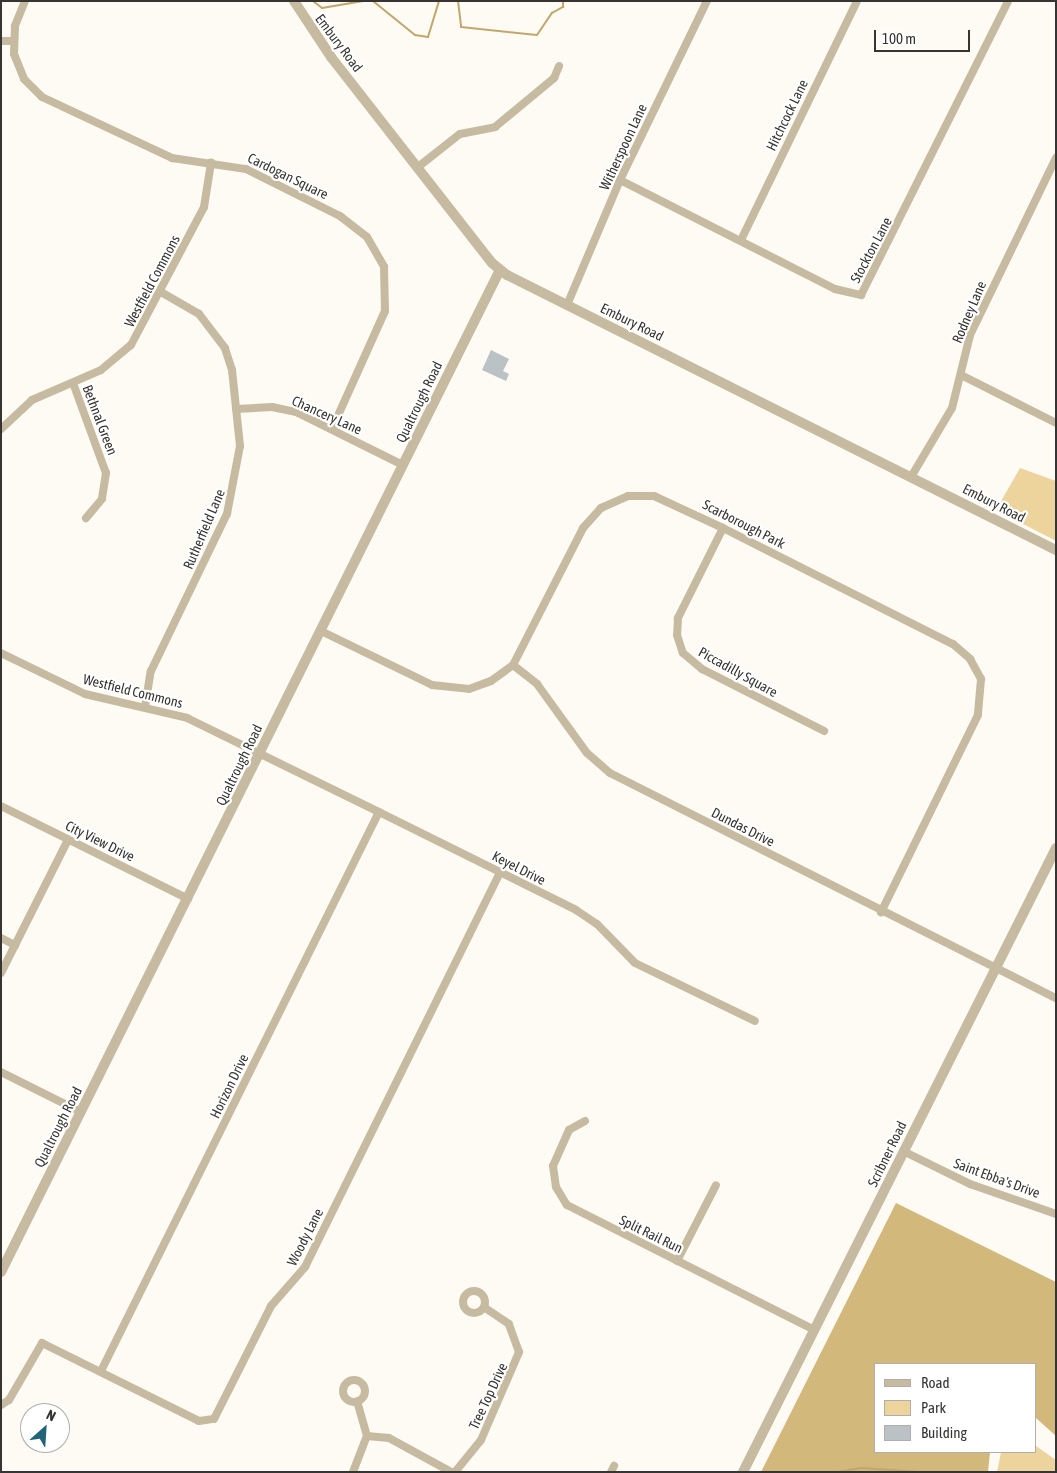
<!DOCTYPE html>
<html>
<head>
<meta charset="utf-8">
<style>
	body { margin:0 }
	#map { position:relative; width:1057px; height:1473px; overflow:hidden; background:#fefbf5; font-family:"Asap Condensed",sans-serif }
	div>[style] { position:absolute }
	.green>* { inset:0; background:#ecd49c }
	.forest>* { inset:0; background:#d2b87b }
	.stream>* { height:2px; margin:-1px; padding:0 1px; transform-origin:1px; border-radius:1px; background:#c0a76a }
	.building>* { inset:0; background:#bbc2c5 }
	.minor>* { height:8px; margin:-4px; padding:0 4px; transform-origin:4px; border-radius:4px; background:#c6bba1 }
	.minor>.ring { margin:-4px; padding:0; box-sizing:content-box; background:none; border:8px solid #c6bba1; border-radius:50% }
	.tertiary>* { height:10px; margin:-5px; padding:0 5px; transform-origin:5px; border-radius:5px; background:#c6bba1 }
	span { translate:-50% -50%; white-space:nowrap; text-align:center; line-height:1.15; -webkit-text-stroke:4.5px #fff; paint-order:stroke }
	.street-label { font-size:14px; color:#363533 }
	.frame { position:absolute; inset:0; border:2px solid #363533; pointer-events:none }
	.legend { position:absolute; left:874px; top:1363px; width:162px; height:90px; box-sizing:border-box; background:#fff; border:1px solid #afaead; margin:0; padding:6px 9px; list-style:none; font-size:15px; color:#363533 }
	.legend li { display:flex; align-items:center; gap:10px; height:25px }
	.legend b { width:25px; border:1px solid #afaead }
	.north { position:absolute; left:20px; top:1403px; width:50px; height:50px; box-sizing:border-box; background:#fff; border:1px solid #afaead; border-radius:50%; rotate:26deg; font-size:14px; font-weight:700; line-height:20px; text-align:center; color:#363533 }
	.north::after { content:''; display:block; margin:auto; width:18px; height:22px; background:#216377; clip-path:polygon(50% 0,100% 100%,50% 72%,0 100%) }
	.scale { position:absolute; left:874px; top:30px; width:96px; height:22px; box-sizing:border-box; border:2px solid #363533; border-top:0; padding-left:6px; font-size:15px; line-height:18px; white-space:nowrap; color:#363533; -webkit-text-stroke:4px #fff; paint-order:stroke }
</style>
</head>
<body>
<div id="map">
	<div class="green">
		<i style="clip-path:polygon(1020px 468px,1056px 481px,1056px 541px,996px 510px)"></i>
		<i style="clip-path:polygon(1036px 1446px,1056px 1460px,1056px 1472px,997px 1472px,1001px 1452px,1036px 1452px)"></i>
	</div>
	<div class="forest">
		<i style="clip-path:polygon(896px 1203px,1056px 1282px,1056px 1436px,1036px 1418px,1036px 1364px,876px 1364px,876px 1452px,990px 1452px,988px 1472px,761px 1472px)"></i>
	</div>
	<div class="stream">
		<i style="left:313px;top:1px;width:11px;rotate:38deg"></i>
		<i style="left:322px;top:8px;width:42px;rotate:-9.7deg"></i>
		<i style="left:373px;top:1px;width:54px;rotate:39deg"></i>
		<i style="left:415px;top:35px;width:13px;rotate:9deg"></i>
		<i style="left:428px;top:37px;width:38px;rotate:-73deg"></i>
		<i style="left:458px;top:1px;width:26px;rotate:83deg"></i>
		<i style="left:461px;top:27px;width:76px;rotate:6deg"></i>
		<i style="left:537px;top:35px;width:27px;rotate:-56deg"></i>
		<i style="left:552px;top:13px;width:13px;rotate:-29deg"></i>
		<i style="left:563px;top:7px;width:6px;rotate:-90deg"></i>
		<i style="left:838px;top:1472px;width:23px;rotate:-10deg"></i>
		<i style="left:861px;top:1468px;width:59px;rotate:3.9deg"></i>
	</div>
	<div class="building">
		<i style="clip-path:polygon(491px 350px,509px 359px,503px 371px,509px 374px,506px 381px,482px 370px)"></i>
	</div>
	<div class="minor">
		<i style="left:25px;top:1px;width:27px;rotate:112deg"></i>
		<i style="left:15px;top:26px;width:28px;rotate:92deg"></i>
		<i style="left:14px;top:54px;width:27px;rotate:68deg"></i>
		<i style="left:24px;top:79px;width:25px;rotate:45deg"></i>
		<i style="left:42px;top:97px;width:144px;rotate:25.1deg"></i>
		<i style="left:172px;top:158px;width:75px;rotate:8.5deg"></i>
		<i style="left:246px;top:169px;width:105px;rotate:26.6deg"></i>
		<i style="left:340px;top:216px;width:34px;rotate:38deg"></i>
		<i style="left:367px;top:237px;width:34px;rotate:60deg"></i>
		<i style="left:384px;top:267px;width:44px;rotate:88.7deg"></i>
		<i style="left:385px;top:311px;width:129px;rotate:114.2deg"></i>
		<i style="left:1px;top:41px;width:11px"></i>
		<i style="left:418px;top:167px;width:53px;rotate:-38.2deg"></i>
		<i style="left:460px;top:134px;width:36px;rotate:-11deg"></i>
		<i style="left:495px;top:127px;width:77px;rotate:-39.7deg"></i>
		<i style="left:554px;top:78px;width:13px;rotate:-67deg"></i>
		<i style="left:620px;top:180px;width:241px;rotate:26.9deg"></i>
		<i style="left:835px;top:289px;width:27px;rotate:13deg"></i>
		<i style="left:861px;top:295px;width:329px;rotate:-63.4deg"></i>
		<i style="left:741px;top:240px;width:266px;rotate:-64.1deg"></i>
		<i style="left:567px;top:305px;width:136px;rotate:-67deg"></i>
		<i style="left:620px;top:180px;width:199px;rotate:-64.1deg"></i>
		<i style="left:961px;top:375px;width:106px;rotate:26.8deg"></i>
		<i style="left:73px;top:383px;width:96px;rotate:69.9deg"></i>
		<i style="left:106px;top:473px;width:26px;rotate:99deg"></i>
		<i style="left:102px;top:499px;width:25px;rotate:130deg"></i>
		<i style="left:236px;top:409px;width:36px;rotate:-3deg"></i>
		<i style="left:272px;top:407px;width:25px;rotate:12deg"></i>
		<i style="left:296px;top:412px;width:119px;rotate:26.4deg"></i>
		<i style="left:1px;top:429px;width:42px;rotate:-43.1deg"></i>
		<i style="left:32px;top:400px;width:75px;rotate:-23.5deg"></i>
		<i style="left:101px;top:370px;width:39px;rotate:-40deg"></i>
		<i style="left:131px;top:345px;width:156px;rotate:-62.1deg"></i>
		<i style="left:204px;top:207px;width:45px;rotate:-81deg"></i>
		<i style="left:911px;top:477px;width:80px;rotate:-59.3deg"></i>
		<i style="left:952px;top:408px;width:75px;rotate:-76.1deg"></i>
		<i style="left:970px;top:335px;width:197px;rotate:-64.1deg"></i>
		<i style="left:723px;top:528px;width:101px;rotate:116.6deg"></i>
		<i style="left:678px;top:618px;width:17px;rotate:93deg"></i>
		<i style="left:677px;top:635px;width:19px;rotate:72deg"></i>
		<i style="left:683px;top:653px;width:25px;rotate:40deg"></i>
		<i style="left:702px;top:669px;width:137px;rotate:26.9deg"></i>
		<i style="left:321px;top:631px;width:123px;rotate:25.9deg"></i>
		<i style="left:432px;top:685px;width:37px;rotate:6deg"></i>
		<i style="left:469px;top:689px;width:23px;rotate:-20deg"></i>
		<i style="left:491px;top:681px;width:27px;rotate:-36deg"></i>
		<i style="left:513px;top:665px;width:154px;rotate:-62.9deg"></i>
		<i style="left:583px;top:528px;width:27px;rotate:-48deg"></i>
		<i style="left:601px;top:508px;width:30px;rotate:-24deg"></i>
		<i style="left:628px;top:496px;width:26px"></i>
		<i style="left:654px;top:496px;width:76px;rotate:24.9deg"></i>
		<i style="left:723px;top:528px;width:258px;rotate:26.8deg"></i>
		<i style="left:953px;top:644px;width:23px;rotate:41deg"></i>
		<i style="left:970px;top:659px;width:23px;rotate:61deg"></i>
		<i style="left:981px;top:679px;width:36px;rotate:95deg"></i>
		<i style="left:978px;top:715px;width:220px;rotate:116.2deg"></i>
		<i style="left:1px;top:653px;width:93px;rotate:26deg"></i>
		<i style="left:85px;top:694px;width:105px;rotate:13.2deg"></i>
		<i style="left:187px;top:718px;width:214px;rotate:26.1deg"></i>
		<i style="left:379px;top:812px;width:220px;rotate:26.4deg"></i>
		<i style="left:576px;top:910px;width:25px;rotate:34deg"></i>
		<i style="left:597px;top:924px;width:54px;rotate:45.7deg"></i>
		<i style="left:635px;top:963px;width:133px;rotate:25.8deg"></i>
		<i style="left:513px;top:665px;width:31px;rotate:38deg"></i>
		<i style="left:537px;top:684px;width:85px;rotate:54.1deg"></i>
		<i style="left:587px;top:753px;width:30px;rotate:41deg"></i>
		<i style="left:610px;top:773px;width:500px;rotate:26.8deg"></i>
		<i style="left:145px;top:707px;width:36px;rotate:-81deg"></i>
		<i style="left:151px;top:671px;width:174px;rotate:-64.2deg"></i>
		<i style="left:227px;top:514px;width:69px;rotate:-79.2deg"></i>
		<i style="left:240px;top:446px;width:76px;rotate:-96deg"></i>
		<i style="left:232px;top:370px;width:23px;rotate:-108deg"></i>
		<i style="left:225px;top:348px;width:43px;rotate:-127.4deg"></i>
		<i style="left:199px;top:314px;width:44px;rotate:-149.9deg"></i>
		<i style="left:1px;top:806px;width:209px;rotate:26.4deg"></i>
		<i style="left:1px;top:938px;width:16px;rotate:27deg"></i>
		<i style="left:1px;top:973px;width:149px;rotate:-63.3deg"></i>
		<i style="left:1px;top:1072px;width:89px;rotate:26.6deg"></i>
		<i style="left:585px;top:1121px;width:18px;rotate:151deg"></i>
		<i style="left:569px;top:1130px;width:39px;rotate:114deg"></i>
		<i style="left:553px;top:1166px;width:21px;rotate:82deg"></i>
		<i style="left:556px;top:1187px;width:21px;rotate:59deg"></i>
		<i style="left:567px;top:1205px;width:277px;rotate:26.8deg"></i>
		<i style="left:903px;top:1151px;width:75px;rotate:26.2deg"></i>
		<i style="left:970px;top:1184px;width:91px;rotate:19.2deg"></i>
		<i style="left:677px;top:1261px;width:85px;rotate:-62.8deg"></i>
		<i class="ring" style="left:463px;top:1291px;width:14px;height:14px"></i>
		<i style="left:101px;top:1371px;width:624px;rotate:-63.56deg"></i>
		<i class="ring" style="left:343px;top:1380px;width:14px;height:14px"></i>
		<i style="left:1px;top:1405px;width:9px;rotate:-32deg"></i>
		<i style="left:9px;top:1400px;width:66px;rotate:-59.9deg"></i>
		<i style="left:42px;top:1343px;width:175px;rotate:26.4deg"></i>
		<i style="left:199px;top:1421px;width:15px;rotate:-8deg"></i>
		<i style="left:214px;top:1419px;width:127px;rotate:-63.2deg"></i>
		<i style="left:271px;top:1306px;width:52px;rotate:-48.9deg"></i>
		<i style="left:305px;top:1267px;width:441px;rotate:-63.7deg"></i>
		<i style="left:367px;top:1436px;width:22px;rotate:5deg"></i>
		<i style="left:389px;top:1438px;width:71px;rotate:28.7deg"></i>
		<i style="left:353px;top:1472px;width:39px;rotate:-69deg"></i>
		<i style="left:367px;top:1436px;width:36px;rotate:-106deg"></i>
		<i style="left:455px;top:1472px;width:41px;rotate:-50.9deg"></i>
		<i style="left:481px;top:1440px;width:96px;rotate:-66.6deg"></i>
		<i style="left:519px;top:1352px;width:30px;rotate:-110deg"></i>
		<i style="left:509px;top:1324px;width:30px;rotate:-146deg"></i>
		<i style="left:611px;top:1472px;width:7px;rotate:-63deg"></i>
	</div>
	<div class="tertiary">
		<i style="left:294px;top:1px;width:67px;rotate:56.5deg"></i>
		<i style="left:331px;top:57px;width:261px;rotate:52deg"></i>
		<i style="left:492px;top:263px;width:19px;rotate:39deg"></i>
		<i style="left:507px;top:275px;width:614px;rotate:26.61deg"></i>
		<i style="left:1px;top:1272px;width:1119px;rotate:-63.53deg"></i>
		<i style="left:743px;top:1472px;width:698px;rotate:-63.36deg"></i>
	</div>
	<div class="street-label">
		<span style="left:339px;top:43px;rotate:53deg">Embury Road</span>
		<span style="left:787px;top:115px;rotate:-64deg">Hitchcock Lane</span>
		<span style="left:623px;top:147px;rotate:-65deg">Witherspoon Lane</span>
		<span style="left:288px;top:176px;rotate:26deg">Cardogan Square</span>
		<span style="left:871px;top:250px;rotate:-62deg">Stockton Lane</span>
		<span style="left:152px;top:281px;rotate:-62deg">Westfield Commons</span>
		<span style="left:969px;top:312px;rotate:-67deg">Rodney Lane</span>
		<span style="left:632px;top:322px;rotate:26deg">Embury Road</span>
		<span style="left:419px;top:402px;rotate:-64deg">Qualtrough Road</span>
		<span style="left:327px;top:415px;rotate:24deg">Chancery Lane</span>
		<span style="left:100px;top:420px;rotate:69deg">Bethnal Green</span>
		<span style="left:994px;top:503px;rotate:27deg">Embury Road</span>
		<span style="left:744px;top:524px;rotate:27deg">Scarborough Park</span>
		<span style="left:204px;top:529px;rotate:-67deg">Rutherfield Lane</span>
		<span style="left:738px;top:672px;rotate:29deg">Piccadilly Square</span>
		<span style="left:133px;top:691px;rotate:14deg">Westfield Commons</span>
		<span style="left:239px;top:765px;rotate:-64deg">Qualtrough Road</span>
		<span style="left:743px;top:827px;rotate:27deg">Dundas Drive</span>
		<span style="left:100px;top:841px;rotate:26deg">City View Drive</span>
		<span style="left:519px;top:868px;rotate:27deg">Keyel Drive</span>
		<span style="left:229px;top:1086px;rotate:-64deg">Horizon Drive</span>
		<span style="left:58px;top:1127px;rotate:-63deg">Qualtrough Road</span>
		<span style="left:887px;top:1154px;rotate:-64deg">Scribner Road</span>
		<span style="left:997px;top:1178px;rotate:20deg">Saint Ebba's Drive</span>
		<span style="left:651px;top:1234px;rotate:26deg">Split Rail Run</span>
		<span style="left:305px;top:1237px;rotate:-63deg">Woody Lane</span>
		<span style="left:488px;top:1396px;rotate:-65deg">Tree Top Drive</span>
	</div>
	<div class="frame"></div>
	<ul class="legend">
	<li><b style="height:6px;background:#c6bba1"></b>Road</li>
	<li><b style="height:14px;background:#ecd49c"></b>Park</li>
	<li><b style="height:14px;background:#bbc2c5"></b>Building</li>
	</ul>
	<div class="north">N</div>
	<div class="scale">100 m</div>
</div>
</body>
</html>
